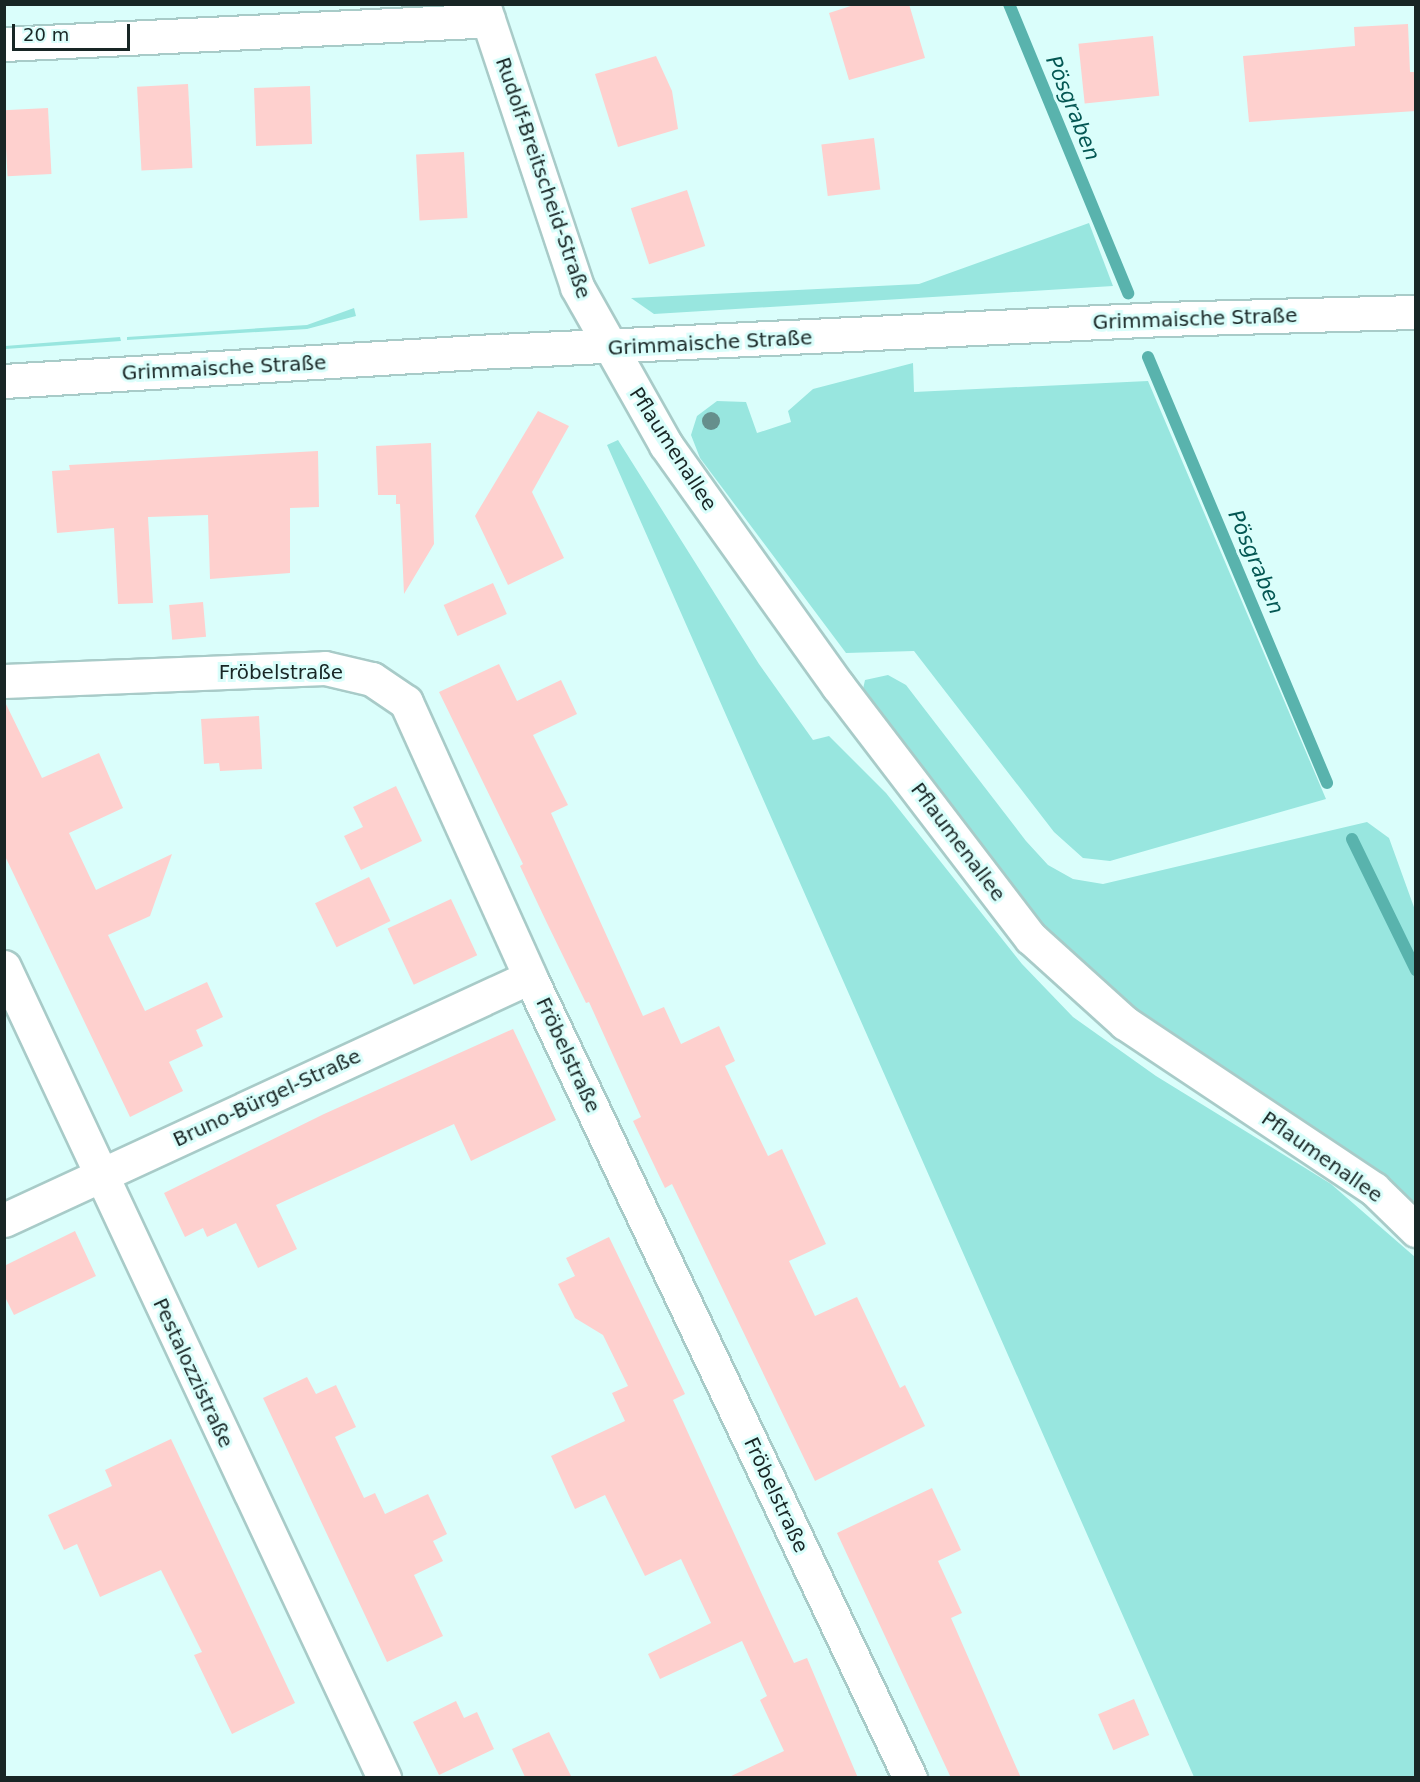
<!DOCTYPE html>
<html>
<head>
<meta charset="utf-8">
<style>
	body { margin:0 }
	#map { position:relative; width:1420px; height:1782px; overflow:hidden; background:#dafefb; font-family:"DejaVu Sans",sans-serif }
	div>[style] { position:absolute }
	.green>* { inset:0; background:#98e6df }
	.stream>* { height:12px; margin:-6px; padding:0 6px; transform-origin:6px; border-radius:6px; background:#59b3ad }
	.building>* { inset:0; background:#fed0ce; transform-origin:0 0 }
	.roads { filter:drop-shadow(2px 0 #a8cbc8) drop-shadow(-2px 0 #a8cbc8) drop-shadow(0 2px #a8cbc8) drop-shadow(0 -2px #a8cbc8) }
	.minor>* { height:33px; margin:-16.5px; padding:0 16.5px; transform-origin:16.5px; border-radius:16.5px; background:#fff }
	.secondary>* { height:33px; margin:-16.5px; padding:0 16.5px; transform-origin:16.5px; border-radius:16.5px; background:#fff }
	.trees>* { width:18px; height:18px; margin:-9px; border-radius:50%; background:#668f8c }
	span { translate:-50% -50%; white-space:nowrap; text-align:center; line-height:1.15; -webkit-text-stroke:6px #dafefb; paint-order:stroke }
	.street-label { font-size:20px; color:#182625 }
	.water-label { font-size:21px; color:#045753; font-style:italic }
	.frame { position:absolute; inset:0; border:6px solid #182625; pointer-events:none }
	.scale { position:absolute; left:12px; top:24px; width:118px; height:27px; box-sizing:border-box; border:3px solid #182625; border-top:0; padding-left:8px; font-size:18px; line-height:21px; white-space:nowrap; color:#182625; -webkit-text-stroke:4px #dafefb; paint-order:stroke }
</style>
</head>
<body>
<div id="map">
	<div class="green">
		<i style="clip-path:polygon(1089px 223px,1113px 286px,654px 314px,631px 298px,919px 284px)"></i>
		<i style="clip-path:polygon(354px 308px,356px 316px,307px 329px,127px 340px,127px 337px,307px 325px)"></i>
		<i style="clip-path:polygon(120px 337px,121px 341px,5px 349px,5px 346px)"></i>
		<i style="clip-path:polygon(913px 363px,914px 392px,1148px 381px,1326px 799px,1110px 861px,1083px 858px,1054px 832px,914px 651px,846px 653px,700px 458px,691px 435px,697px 416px,717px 401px,746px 402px,757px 433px,791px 422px,788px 411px,813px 389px)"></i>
		<i style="clip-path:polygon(618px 440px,759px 664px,813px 740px,829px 736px,886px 793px,1022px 964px,1073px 1017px,1156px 1076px,1331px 1184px,1415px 1257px,1415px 1777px,1194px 1777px,607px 445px)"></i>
		<i style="clip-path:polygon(888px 675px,906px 685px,1026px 841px,1048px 865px,1073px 879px,1103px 884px,1367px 822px,1389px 838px,1415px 910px,1415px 1202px,1308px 1124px,1211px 1063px,1090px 978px,1022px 905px,863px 689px,865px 680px)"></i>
	</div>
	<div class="stream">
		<i style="left:1009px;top:4px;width:313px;rotate:67.6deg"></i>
		<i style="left:1148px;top:357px;width:462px;rotate:67.2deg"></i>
		<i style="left:1352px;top:839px;width:146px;rotate:64deg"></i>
	</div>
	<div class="building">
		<i style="clip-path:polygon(857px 4px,909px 4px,925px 58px,849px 80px,829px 13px)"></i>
		<i style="clip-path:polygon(1408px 24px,1410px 72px,1416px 72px,1416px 111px,1249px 122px,1243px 56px,1355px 46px,1354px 27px)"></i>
		<i style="left:1153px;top:36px;width:60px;height:75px;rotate:84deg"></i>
		<i style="clip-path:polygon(656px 56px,672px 91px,678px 129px,618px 147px,595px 74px)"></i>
		<i style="left:188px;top:84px;width:84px;height:51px;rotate:87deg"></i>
		<i style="left:310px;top:86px;width:58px;height:56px;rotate:88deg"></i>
		<i style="left:48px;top:108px;width:66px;height:44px;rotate:87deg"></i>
		<i style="left:874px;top:138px;width:52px;height:53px;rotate:83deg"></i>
		<i style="left:464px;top:152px;width:66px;height:48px;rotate:87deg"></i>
		<i style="left:687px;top:190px;width:59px;height:59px;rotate:72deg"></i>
		<i style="clip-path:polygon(538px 411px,569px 426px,532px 492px,564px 558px,508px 585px,475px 516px)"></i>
		<i style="clip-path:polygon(431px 443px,434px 544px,404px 594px,400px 504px,396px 504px,396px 495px,378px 495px,376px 446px)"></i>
		<i style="clip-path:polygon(318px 451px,319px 507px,290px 508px,290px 573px,210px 579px,208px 515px,148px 517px,153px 603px,118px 604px,114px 528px,57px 533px,52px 471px,70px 470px,69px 465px)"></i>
		<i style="left:493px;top:583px;width:34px;height:54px;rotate:66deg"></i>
		<i style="left:203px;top:602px;width:35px;height:34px;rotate:85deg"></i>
		<i style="clip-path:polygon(499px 664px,517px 701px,561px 680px,577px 714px,533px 735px,568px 805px,551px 813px,643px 1016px,664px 1007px,681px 1044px,719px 1026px,735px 1061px,725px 1066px,768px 1156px,782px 1149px,826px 1244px,789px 1261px,815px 1316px,857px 1297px,900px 1388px,905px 1385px,925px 1426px,815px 1481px,672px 1184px,665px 1188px,633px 1121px,641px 1117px,589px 1002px,586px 1003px,546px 921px,520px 866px,523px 864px,439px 692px)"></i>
		<i style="clip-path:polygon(4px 700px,42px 778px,99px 753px,123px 808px,69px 833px,96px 890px,172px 854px,150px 916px,108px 935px,145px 1011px,207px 982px,223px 1017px,196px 1030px,203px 1046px,169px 1062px,183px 1091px,130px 1117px,4px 854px)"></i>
		<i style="clip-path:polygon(259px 716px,262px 769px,220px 771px,219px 763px,204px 764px,201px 719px)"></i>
		<i style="clip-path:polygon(396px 786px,422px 841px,361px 870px,344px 836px,363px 827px,353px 807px)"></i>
		<i style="left:369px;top:877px;width:49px;height:60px;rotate:64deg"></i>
		<i style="left:451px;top:899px;width:62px;height:70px;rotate:65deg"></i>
		<i style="clip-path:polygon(513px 1029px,556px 1120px,471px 1161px,454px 1124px,276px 1205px,297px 1249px,258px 1268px,236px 1223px,207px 1237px,203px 1228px,185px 1237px,164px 1193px,324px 1114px)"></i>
		<i style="clip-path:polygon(75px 1231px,96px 1276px,14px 1315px,4px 1295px,4px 1266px)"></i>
		<i style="clip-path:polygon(609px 1237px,685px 1394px,673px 1400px,771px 1614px,794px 1663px,807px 1658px,858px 1778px,727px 1778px,784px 1751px,760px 1700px,767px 1696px,742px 1641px,660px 1679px,648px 1654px,711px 1623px,681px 1559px,645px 1576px,605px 1495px,575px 1509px,551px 1456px,625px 1421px,612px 1393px,628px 1386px,603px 1335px,575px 1318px,558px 1284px,575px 1276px,566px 1258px)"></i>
		<i style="clip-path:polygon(307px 1377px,316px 1394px,336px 1385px,356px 1427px,335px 1437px,364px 1498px,375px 1493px,385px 1514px,428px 1494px,447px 1534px,433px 1541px,443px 1561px,414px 1575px,443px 1636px,387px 1662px,263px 1398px)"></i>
		<i style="clip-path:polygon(171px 1439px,295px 1703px,232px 1734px,194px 1655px,202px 1652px,161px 1570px,100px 1597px,77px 1544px,64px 1550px,48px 1515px,112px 1486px,105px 1470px)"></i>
		<i style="clip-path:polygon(932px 1488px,961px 1550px,938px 1561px,962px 1613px,951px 1618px,1021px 1778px,951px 1778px,837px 1533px)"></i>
		<i style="left:1134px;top:1699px;width:39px;height:39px;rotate:67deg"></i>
		<i style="clip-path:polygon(456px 1701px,464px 1718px,477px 1712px,494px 1749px,439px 1775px,413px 1722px)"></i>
		<i style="clip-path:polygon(549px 1732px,572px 1778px,525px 1777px,512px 1749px)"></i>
	</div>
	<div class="roads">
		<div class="minor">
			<i style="left:483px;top:4px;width:298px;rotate:71.6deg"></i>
			<i style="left:577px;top:287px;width:181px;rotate:60.6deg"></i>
			<i style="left:666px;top:445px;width:296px;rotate:54.5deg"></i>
			<i style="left:838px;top:686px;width:317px;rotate:52.6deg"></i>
			<i style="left:1031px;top:938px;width:127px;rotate:42.1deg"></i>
			<i style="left:1125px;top:1023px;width:299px;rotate:33.7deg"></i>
			<i style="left:1374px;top:1189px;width:59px;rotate:44.3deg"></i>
			<i style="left:4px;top:44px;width:485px;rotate:-2.8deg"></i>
			<i style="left:4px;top:681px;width:321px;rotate:-2.3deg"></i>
			<i style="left:325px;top:668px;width:48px;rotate:13.2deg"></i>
			<i style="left:372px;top:679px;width:41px;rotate:34.1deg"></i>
			<i style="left:406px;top:702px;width:302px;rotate:65.7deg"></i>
			<i style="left:530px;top:977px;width:887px;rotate:64.62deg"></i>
			<i style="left:4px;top:967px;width:896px;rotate:64.89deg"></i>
			<i style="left:4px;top:1220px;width:579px;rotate:-24.8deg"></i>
		</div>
		<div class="secondary">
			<i style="left:4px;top:381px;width:496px;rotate:-3.5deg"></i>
			<i style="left:499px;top:351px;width:665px;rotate:-2.76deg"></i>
			<i style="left:1163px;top:319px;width:253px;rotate:-1.6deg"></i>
		</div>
	</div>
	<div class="trees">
		<i style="left:711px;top:421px"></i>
	</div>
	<div class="street-label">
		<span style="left:543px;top:178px;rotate:71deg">Rudolf-Breitscheid-Straße</span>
		<span style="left:1195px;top:319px;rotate:-2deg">Grimmaische Straße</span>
		<span style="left:710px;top:343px;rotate:-3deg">Grimmaische Straße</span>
		<span style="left:224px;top:368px;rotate:-3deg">Grimmaische Straße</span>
		<span style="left:673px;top:449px;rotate:57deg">Pflaumenallee</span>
		<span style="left:281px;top:672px">Fröbelstraße</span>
		<span style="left:958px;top:842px;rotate:53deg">Pflaumenallee</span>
		<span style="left:568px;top:1055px;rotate:65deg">Fröbelstraße</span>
		<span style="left:267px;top:1098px;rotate:-25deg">Bruno-Bürgel-Straße</span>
		<span style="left:1322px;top:1157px;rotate:35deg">Pflaumenallee</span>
		<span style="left:193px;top:1373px;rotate:65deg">Pestalozzistraße</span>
		<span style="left:776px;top:1495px;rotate:65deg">Fröbelstraße</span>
	</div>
	<div class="water-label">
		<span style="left:1073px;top:108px;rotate:68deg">Pösgraben</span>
		<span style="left:1256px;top:562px;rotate:67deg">Pösgraben</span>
	</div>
	<div class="frame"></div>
	<div class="scale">20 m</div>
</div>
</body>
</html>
